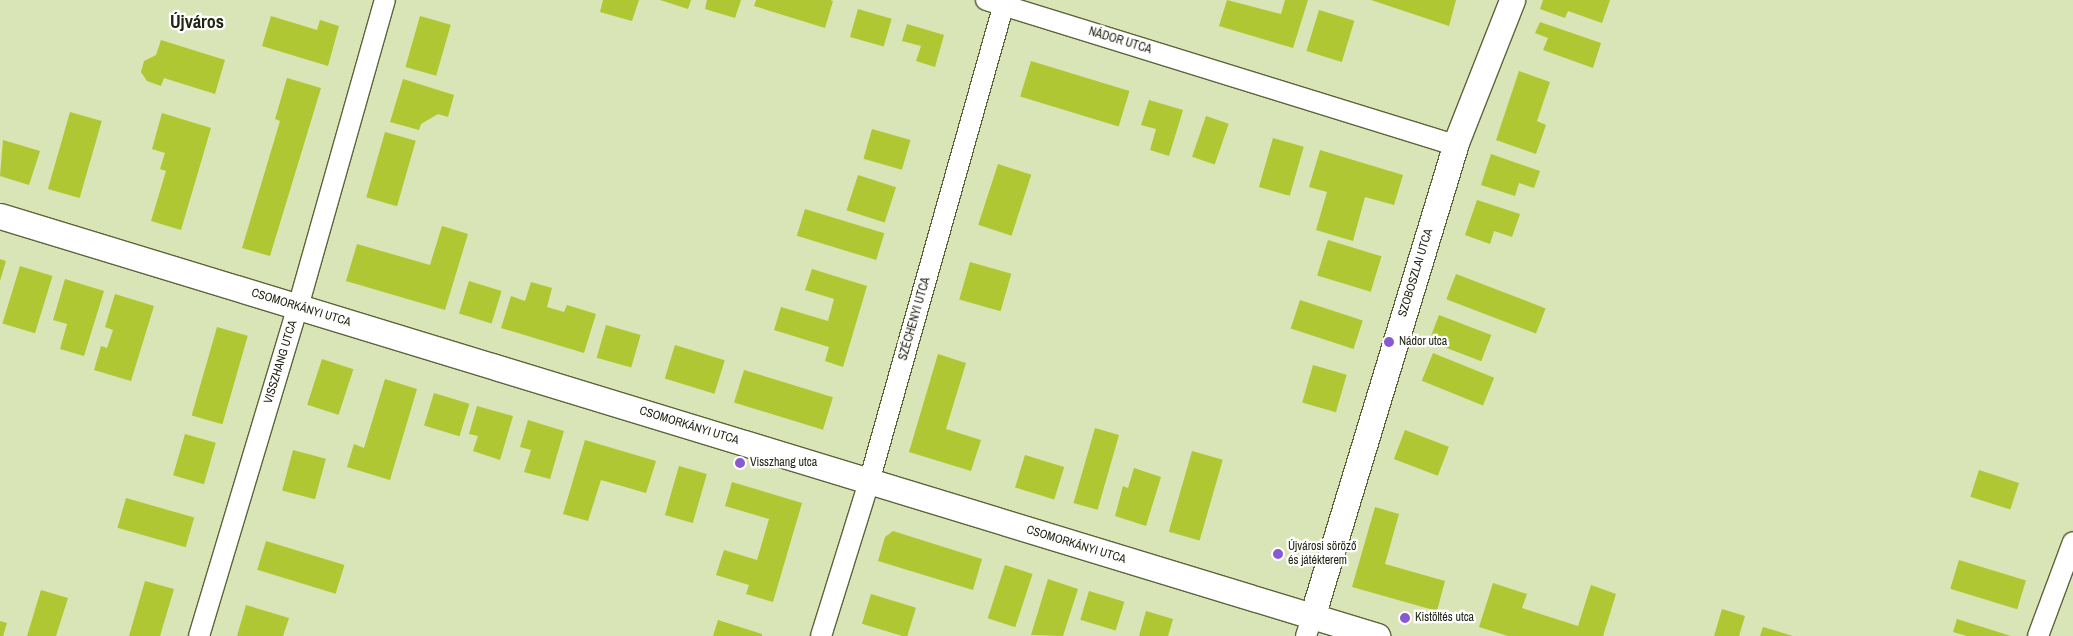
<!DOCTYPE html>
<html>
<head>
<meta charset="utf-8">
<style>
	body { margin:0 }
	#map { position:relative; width:2073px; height:636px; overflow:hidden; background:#d9e5b6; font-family:"Archivo Narrow",sans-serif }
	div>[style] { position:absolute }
	.building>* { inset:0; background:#aec732; transform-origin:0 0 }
	.roads { filter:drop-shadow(1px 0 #5b643b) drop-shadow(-1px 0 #5b643b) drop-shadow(0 1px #5b643b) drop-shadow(0 -1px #5b643b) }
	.minor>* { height:20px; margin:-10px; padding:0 10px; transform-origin:10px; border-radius:10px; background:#fff }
	.tertiary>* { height:25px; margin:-12.5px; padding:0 12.5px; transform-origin:12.5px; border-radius:12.5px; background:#fff }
	.dots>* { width:14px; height:14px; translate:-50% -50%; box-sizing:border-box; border:2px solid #fff; border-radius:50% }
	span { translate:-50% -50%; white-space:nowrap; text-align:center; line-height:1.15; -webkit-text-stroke:4.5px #fff; paint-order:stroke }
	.street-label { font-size:12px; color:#212513 }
	.poi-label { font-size:12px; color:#212513 }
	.left { translate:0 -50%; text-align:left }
	.district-label { font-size:18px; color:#212513; font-weight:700 }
</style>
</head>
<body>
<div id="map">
	<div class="building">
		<i style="clip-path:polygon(603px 0,639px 0,632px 21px,600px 12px)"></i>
		<i style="clip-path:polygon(660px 0,691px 0,688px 9px)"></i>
		<i style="clip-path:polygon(707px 0,741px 0,735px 18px,705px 9px)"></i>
		<i style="clip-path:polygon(756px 0,830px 0,833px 1px,825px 28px,754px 6px)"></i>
		<i style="clip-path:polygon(1227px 0,1281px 14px,1285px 0,1308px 0,1293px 48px,1219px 26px)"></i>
		<i style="clip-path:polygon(1371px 0,1456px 0,1449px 26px)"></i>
		<i style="clip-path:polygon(1543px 0,1610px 0,1602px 23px,1568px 11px,1565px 18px,1540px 9px)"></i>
		<i style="left:858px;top:9px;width:35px;height:29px;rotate:16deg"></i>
		<i style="left:1319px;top:10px;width:37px;height:43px;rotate:17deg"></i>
		<i style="clip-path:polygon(271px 16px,317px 30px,320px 20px,339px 26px,328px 66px,262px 46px)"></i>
		<i style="left:420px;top:16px;width:32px;height:53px;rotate:16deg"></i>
		<i style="clip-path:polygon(1540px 22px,1601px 43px,1593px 68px,1543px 50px,1548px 38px,1535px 33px)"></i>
		<i style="clip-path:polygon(907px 24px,944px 35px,935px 67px,916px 61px,921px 46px,902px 41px)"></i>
		<i style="clip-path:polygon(161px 40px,225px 60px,215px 94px,164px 78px,161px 86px,147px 81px,141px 72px,144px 61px,156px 55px)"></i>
		<i style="left:1031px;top:61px;width:103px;height:37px;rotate:17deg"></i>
		<i style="clip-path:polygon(1519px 71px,1550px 82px,1537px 121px,1546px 125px,1536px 154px,1496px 140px)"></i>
		<i style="clip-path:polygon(287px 78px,321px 88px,270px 256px,242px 248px,280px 121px,275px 119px)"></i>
		<i style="clip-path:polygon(403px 79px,454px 95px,448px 117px,438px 114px,421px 124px,419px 130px,390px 122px)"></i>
		<i style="clip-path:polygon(1149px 100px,1183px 110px,1169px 156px,1150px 150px,1156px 129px,1141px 125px)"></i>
		<i style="left:70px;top:112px;width:33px;height:80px;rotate:16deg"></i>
		<i style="clip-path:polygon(162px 113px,211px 128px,181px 230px,151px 221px,166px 171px,160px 169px,165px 153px,152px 149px)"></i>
		<i style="left:1206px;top:116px;width:24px;height:43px;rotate:19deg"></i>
		<i style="left:872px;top:129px;width:40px;height:31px;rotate:16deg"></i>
		<i style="left:385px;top:132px;width:32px;height:68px;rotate:16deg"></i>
		<i style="left:1273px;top:138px;width:32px;height:51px;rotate:16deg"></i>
		<i style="clip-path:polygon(3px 140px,40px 151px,29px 185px,0 176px)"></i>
		<i style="clip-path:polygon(1320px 150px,1403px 175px,1394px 205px,1365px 197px,1353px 241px,1316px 230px,1327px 192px,1309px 187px)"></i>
		<i style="clip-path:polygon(1491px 154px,1540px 171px,1534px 188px,1519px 183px,1515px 196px,1481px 185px)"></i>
		<i style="left:998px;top:164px;width:35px;height:64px;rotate:18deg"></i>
		<i style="left:858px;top:175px;width:40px;height:37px;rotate:18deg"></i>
		<i style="clip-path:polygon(1477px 200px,1520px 214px,1512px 237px,1494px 231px,1490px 244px,1465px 235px)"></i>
		<i style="left:805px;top:209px;width:83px;height:28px;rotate:17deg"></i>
		<i style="clip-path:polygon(442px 226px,468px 234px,445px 310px,346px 281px,357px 244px,430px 265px)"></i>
		<i style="left:1328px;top:240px;width:56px;height:37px;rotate:17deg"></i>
		<i style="clip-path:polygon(0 259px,6px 261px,0 281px)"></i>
		<i style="left:970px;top:262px;width:43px;height:39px;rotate:16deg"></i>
		<i style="left:20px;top:266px;width:34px;height:60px;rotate:17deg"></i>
		<i style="clip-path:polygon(812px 269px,867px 286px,843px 367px,825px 361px,829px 347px,774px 330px,781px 307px,828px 321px,834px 299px,805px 290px)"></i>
		<i style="left:1456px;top:274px;width:96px;height:27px;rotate:21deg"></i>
		<i style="clip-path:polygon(65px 279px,104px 291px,84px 356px,60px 349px,67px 324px,53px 320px)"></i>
		<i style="left:469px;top:281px;width:34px;height:34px;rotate:17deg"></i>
		<i style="clip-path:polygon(531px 282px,552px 288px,547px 307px,564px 312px,567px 305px,596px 314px,584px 353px,501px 328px,511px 296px,525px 301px)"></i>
		<i style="clip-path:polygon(115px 294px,154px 306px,131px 381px,94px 370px,101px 346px,107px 348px,113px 330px,105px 327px)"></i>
		<i style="left:1300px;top:300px;width:66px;height:30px;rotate:18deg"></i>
		<i style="left:1439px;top:315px;width:56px;height:28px;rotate:21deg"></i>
		<i style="left:606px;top:325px;width:36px;height:34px;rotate:16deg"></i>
		<i style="left:217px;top:327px;width:32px;height:92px;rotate:16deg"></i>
		<i style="left:675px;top:345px;width:52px;height:35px;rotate:17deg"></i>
		<i style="left:1433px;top:353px;width:66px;height:30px;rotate:22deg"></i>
		<i style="clip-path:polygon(938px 354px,966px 363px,946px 429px,981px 440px,971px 471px,909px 452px)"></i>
		<i style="left:322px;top:359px;width:33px;height:48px;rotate:18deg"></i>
		<i style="left:1313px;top:365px;width:35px;height:39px;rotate:16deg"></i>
		<i style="left:744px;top:370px;width:93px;height:34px;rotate:17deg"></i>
		<i style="clip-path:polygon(385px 379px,417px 389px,390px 480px,347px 467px,354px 444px,364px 448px)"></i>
		<i style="left:434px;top:393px;width:37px;height:34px;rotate:17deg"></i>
		<i style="clip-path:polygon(477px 406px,513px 416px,500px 460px,473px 451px,478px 436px,469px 434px)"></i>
		<i style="clip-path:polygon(528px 420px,564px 431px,550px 479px,524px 472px,531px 450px,520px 447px)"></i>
		<i style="left:1095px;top:428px;width:25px;height:78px;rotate:16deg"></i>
		<i style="left:1405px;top:430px;width:47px;height:31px;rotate:21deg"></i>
		<i style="left:185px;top:434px;width:32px;height:43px;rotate:16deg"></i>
		<i style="clip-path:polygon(585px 440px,656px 461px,646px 493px,601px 480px,588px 521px,563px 514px)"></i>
		<i style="left:293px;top:450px;width:34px;height:42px;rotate:15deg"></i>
		<i style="left:1192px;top:451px;width:32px;height:84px;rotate:16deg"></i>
		<i style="left:1025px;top:455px;width:41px;height:34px;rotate:17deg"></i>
		<i style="left:679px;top:466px;width:29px;height:51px;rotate:16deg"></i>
		<i style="clip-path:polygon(1134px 468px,1161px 477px,1146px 526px,1115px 516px,1123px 486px,1128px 488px)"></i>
		<i style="left:1979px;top:470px;width:42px;height:28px;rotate:18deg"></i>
		<i style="clip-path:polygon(732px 482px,802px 503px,773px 602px,746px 594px,749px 585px,716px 575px,724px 550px,757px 560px,769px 519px,725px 506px)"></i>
		<i style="left:126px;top:498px;width:71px;height:31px;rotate:16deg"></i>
		<i style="clip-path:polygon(1375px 507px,1399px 514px,1385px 564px,1445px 581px,1437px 611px,1352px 587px)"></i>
		<i style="clip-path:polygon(893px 531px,982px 559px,973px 590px,878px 561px,885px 537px)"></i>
		<i style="left:266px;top:541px;width:82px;height:30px;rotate:17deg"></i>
		<i style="left:1959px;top:560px;width:70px;height:30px;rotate:17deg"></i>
		<i style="left:1005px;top:565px;width:29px;height:56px;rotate:18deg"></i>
		<i style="clip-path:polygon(1048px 579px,1078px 589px,1063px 636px,1031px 635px)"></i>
		<i style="clip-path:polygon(145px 581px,174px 589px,160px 636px,129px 636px)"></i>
		<i style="clip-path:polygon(1493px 583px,1527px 594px,1522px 608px,1578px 626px,1591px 585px,1616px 594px,1603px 636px,1508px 636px,1479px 627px)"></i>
		<i style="clip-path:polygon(41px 590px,68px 598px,56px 636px,27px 636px)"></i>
		<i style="left:1089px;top:591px;width:37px;height:30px;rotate:17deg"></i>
		<i style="left:871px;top:594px;width:47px;height:31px;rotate:17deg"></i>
		<i style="clip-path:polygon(246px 605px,289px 618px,283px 636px,237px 636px)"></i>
		<i style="clip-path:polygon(1722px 609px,1745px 616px,1739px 636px,1714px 636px)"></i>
		<i style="clip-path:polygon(1146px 611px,1173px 619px,1168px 636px,1139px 636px)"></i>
		<i style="clip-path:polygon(1957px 619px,2011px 636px,1967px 636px,1953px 632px)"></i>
		<i style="clip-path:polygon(718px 620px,762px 634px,762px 636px,713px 636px)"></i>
		<i style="clip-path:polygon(0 621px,7px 623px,3px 636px,0 636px)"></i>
		<i style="clip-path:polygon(1763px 627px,1793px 636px,1760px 636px)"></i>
	</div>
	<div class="roads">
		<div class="minor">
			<i style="left:986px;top:0;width:491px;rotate:17.2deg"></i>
			<i style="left:199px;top:636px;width:344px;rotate:-73.3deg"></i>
			<i style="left:298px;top:307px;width:319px;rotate:-74.2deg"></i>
			<i style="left:821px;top:636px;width:161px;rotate:-72.7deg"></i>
			<i style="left:869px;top:482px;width:501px;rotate:-74.24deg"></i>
			<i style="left:1306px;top:636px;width:20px;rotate:-72deg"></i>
			<i style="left:2038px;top:636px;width:100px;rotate:-69.6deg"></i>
		</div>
		<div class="tertiary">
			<i style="left:0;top:216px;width:1440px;rotate:16.96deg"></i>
			<i style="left:1312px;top:617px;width:493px;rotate:-73.1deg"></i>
			<i style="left:1455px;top:145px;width:156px;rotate:-68.5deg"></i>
		</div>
	</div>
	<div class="dots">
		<i style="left:1389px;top:342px;background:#8959d2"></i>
		<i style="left:740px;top:463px;background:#8959d2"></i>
		<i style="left:1278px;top:554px;background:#8959d2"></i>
		<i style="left:1405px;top:618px;background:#8959d2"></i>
	</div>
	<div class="street-label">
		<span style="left:1120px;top:41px;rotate:17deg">NÁDOR UTCA</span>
		<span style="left:1416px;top:273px;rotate:-73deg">SZOBOSZLAI UTCA</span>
		<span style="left:301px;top:308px;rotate:17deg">CSOMORKÁNYI UTCA</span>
		<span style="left:915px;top:319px;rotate:-74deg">SZÉCHENYI UTCA</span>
		<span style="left:281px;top:362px;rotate:-73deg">VISSZHANG UTCA</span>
		<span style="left:689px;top:426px;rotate:17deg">CSOMORKÁNYI UTCA</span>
		<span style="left:1076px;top:545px;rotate:17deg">CSOMORKÁNYI UTCA</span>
	</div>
	<div class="poi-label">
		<span class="left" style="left:1399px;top:342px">Nádor utca</span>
		<span class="left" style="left:750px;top:463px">Visszhang utca</span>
		<span class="left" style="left:1288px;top:554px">Újvárosi söröző<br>és játékterem</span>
		<span class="left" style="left:1415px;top:618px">Kistöltés utca</span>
	</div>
	<div class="district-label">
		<span style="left:197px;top:22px">Újváros</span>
	</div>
</div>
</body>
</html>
